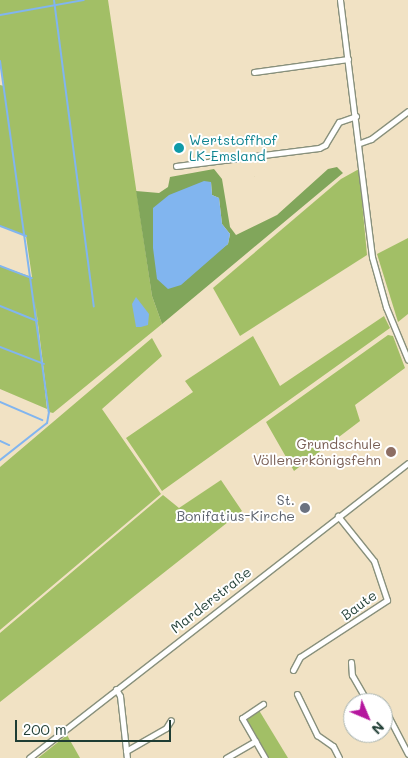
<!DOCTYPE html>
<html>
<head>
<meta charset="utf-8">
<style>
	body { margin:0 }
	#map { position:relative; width:408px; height:758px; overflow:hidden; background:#f1e2c4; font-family:Mali,sans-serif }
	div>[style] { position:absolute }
	.green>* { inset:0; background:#a2bf66 }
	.forest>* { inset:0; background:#81a65b }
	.water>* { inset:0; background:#81b5ef }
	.stream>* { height:2px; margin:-1px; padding:0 1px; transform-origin:1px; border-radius:1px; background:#81b5ef }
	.roads { filter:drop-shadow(1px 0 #88907c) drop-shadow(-1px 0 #88907c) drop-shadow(0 1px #88907c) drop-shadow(0 -1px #88907c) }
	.minor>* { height:5px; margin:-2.5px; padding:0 2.5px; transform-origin:2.5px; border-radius:2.5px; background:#fff }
	.dots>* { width:14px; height:14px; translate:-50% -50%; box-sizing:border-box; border:2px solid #fff; border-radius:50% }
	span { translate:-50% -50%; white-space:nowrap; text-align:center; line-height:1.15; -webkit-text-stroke:4px #fff; paint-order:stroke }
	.culture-label { font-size:14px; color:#0d838f }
	.left { translate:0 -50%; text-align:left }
	.education-label { font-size:14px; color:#785e54 }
	.right { translate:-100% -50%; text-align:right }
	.worship-label { font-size:14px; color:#5b616d }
	.street-label { font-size:14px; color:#1f3d34 }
	.north { position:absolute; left:343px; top:693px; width:50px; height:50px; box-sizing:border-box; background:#fff; border:1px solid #a5b1ae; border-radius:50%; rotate:135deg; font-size:14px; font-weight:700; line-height:20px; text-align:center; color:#1f3d34 }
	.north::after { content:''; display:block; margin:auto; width:18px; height:22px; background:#b5179e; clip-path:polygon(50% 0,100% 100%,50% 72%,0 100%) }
	.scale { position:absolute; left:15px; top:720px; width:156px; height:22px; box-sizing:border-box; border:2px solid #1f3d34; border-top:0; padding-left:6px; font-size:15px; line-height:18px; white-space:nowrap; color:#1f3d34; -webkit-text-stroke:4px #fff; paint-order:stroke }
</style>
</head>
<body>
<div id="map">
	<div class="green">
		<i style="clip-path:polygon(0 0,108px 0,152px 296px,162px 324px,53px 413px,49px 412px,35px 300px,47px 409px,0 389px,0 266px,32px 277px,26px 236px,0 226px,0 85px,4px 86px,0 61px)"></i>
		<i style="clip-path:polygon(359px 169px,367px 255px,240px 336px,213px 288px,341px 179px)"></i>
		<i style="clip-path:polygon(408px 238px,408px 314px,398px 322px,377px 254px)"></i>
		<i style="clip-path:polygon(384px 316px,390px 328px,162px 491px,126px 438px,193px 392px,185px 381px,253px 336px,280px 386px)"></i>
		<i style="clip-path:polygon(388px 335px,393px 336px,405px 368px,355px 405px,360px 421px,294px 471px,266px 422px)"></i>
		<i style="clip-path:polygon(152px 338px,162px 356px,102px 409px,161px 494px,0 630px,0 467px)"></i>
		<i style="clip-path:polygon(221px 480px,242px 511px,0 702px,0 633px,163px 495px,179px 508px)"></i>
		<i style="clip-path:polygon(257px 707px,288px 758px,265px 758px,244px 715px)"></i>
		<i style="clip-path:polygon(67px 735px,80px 758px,38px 758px)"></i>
	</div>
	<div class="forest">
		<i style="clip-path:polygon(evenodd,337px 167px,343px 173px,162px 324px,152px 296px,136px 191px,159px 193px,168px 187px,170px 177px,214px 169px,222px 179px,230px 227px,236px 235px,277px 215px,328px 169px,337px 167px,211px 182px,212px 195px,219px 198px,222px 224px,230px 234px,228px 244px,206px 260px,211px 182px)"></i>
	</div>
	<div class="water">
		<i style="clip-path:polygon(204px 181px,211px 182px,212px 195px,219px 198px,222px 224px,230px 234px,228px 244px,181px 285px,168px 289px,157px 279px,153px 248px,153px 208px,169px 195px)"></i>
		<i style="clip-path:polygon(136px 297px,149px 314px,148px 325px,141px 327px,136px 327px,132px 304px)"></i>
	</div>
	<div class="stream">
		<i style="left:54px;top:0;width:309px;rotate:82.6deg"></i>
		<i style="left:0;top:15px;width:85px;rotate:-10.1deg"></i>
		<i style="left:0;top:61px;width:354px;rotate:82.1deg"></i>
		<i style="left:49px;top:412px;width:11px;rotate:100deg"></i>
		<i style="left:47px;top:423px;width:60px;rotate:141.8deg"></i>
		<i style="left:0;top:226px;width:28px;rotate:21deg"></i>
		<i style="left:0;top:266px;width:34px;rotate:21deg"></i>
		<i style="left:0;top:306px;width:40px;rotate:22deg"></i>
		<i style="left:0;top:347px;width:47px;rotate:21.1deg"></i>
		<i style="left:0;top:402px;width:46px;rotate:23.2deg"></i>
		<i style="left:0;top:441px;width:10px;rotate:24deg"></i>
	</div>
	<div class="roads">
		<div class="minor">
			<i style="left:340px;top:0;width:259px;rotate:82.9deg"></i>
			<i style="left:372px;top:257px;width:52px;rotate:74.4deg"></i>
			<i style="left:386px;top:307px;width:57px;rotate:67.5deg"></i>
			<i style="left:254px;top:72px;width:95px;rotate:-7.9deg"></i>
			<i style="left:360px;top:143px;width:12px;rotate:-20deg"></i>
			<i style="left:371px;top:139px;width:46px;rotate:-37.1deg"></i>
			<i style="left:176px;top:166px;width:144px;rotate:-7.2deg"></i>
			<i style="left:319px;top:148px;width:7px;rotate:-27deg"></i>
			<i style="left:325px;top:145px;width:27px;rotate:-59deg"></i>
			<i style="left:339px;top:122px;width:18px;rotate:-19deg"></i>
			<i style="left:351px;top:662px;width:13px;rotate:86deg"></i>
			<i style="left:352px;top:675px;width:32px;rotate:60deg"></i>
			<i style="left:293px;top:670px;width:15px;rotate:-62deg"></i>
			<i style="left:300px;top:657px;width:104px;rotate:-33.2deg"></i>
			<i style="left:387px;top:600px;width:41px;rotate:-108.4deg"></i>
			<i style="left:374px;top:561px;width:58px;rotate:-128.7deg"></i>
			<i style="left:116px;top:689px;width:8px;rotate:60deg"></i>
			<i style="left:120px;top:696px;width:62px;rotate:83.6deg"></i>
			<i style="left:297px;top:694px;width:46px;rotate:64deg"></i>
			<i style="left:317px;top:735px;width:19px;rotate:35deg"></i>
			<i style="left:333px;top:746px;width:13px;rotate:63deg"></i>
			<i style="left:263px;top:704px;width:25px;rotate:146deg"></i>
			<i style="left:242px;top:718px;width:46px;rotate:60.1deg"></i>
			<i style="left:383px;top:706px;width:54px;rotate:62.5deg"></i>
			<i style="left:126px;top:751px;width:46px;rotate:-29.9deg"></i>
			<i style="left:166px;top:728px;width:9px;rotate:-58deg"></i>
			<i style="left:29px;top:758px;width:480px;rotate:-37.9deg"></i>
			<i style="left:226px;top:758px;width:34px;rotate:-30deg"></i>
		</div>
	</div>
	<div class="dots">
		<i style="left:179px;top:148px;background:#0f9aa8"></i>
		<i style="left:391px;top:452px;background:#8d6e63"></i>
		<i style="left:305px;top:508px;background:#6b7280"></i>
	</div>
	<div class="culture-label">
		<span class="left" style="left:189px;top:148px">Wertstoffhof<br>LK-Emsland</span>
	</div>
	<div class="education-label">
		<span class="right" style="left:381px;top:452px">Grundschule<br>Völlenerkönigsfehn</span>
	</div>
	<div class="worship-label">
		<span class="right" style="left:295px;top:508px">St.<br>Bonifatius-Kirche</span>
	</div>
	<div class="street-label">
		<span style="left:211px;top:600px;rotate:-38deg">Marderstraße</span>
		<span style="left:359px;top:605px;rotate:-36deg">Baute</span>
	</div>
	<div class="north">N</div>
	<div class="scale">200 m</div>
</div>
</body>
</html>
